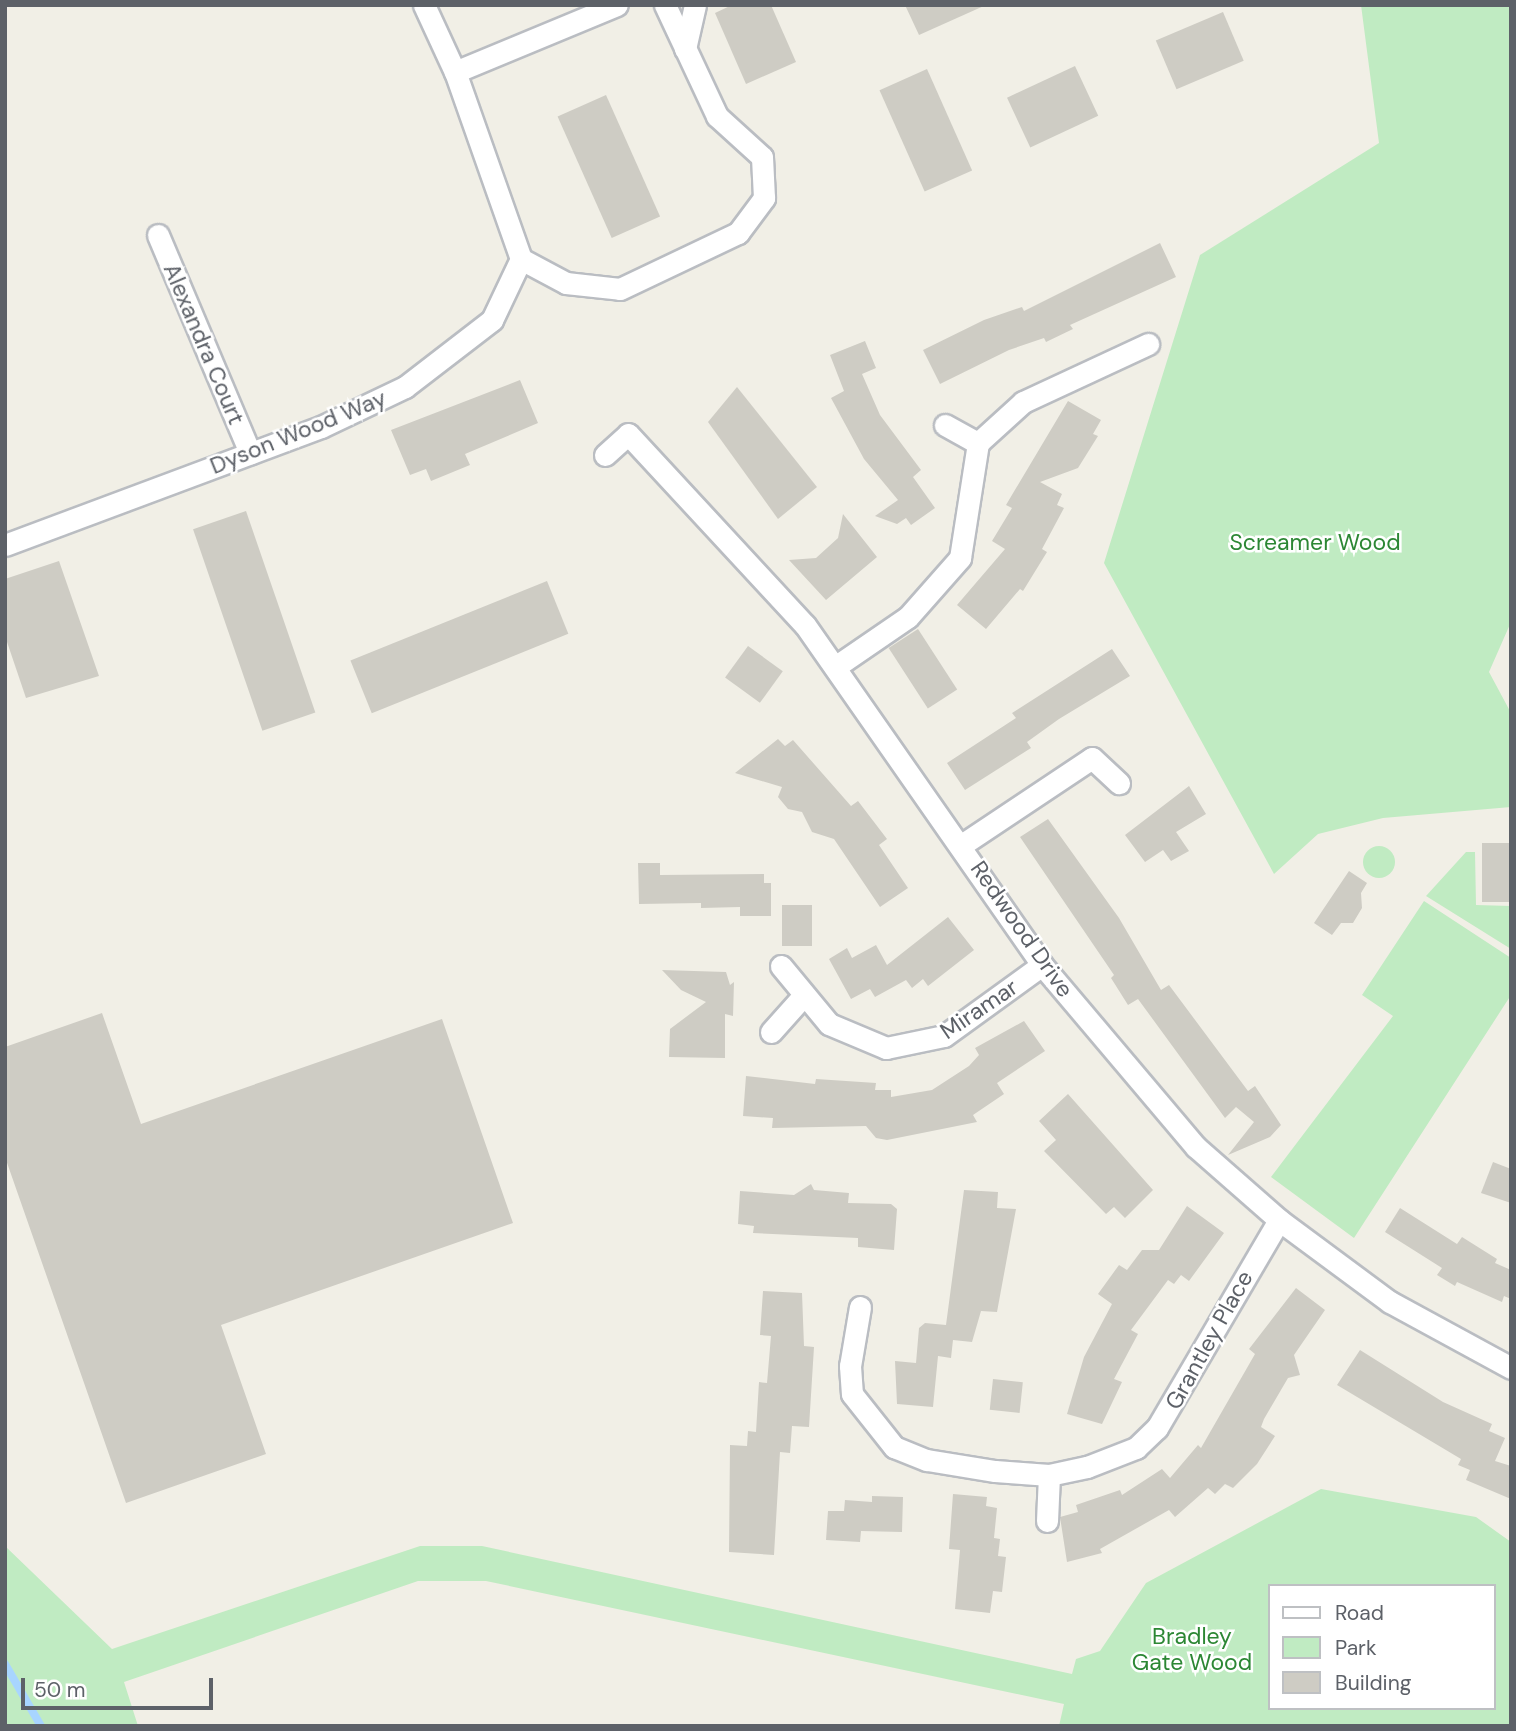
<!DOCTYPE html>
<html>
<head>
<meta charset="utf-8">
<style>
	body { margin:0 }
	#map { position:relative; width:1516px; height:1731px; overflow:hidden; background:#f1efe6; font-family:"DM Sans",sans-serif }
	div>[style] { position:absolute }
	.green>* { inset:0; background:#c0ebc2 }
	.round { border-radius:50% }
	.stream>* { height:8px; margin:-4px; padding:0 4px; transform-origin:4px; border-radius:4px; background:#a8d5ff }
	.building>* { inset:0; background:#ceccc4; transform-origin:0 0 }
	.roads { filter:drop-shadow(2px 0 #babdc2) drop-shadow(-2px 0 #babdc2) drop-shadow(0 2px #babdc2) drop-shadow(0 -2px #babdc2) }
	.street>* { height:21px; margin:-10.5px; padding:0 10.5px; transform-origin:10.5px; border-radius:10.5px; background:#fff }
	span { translate:-50% -50%; white-space:nowrap; text-align:center; line-height:1.15; -webkit-text-stroke:5px #fff; paint-order:stroke }
	.street-label { font-size:23px; color:#5d6168 }
	.park-label { font-size:23px; color:#2c8734 }
	.frame { position:absolute; inset:0; border:7px solid #5d6168; pointer-events:none }
	.legend { position:absolute; left:1268px; top:1584px; width:228px; height:126px; box-sizing:border-box; background:#fff; border:2px solid #bec0c3; margin:0; padding:9px 12px; list-style:none; font-size:21px; color:#5d6168 }
	.legend li { display:flex; align-items:center; gap:14px; height:35px }
	.legend b { width:35px; border:2px solid #bec0c3 }
	.scale { position:absolute; left:21px; top:1678px; width:192px; height:32px; box-sizing:border-box; border:4px solid #5d6168; border-top:0; padding-left:9px; font-size:21px; line-height:24px; white-space:nowrap; color:#5d6168; -webkit-text-stroke:5px #fff; paint-order:stroke }
</style>
</head>
<body>
<div id="map">
	<div class="green">
		<i style="clip-path:polygon(1361px 5px,1511px 5px,1511px 622px,1489px 672px,1511px 713px,1511px 807px,1383px 818px,1318px 834px,1274px 874px,1104px 563px,1200px 255px,1379px 143px)"></i>
		<i class="round" style="left:1363px;top:846px;width:32px;height:32px"></i>
		<i style="clip-path:polygon(1466px 852px,1475px 852px,1476px 905px,1511px 906px,1511px 949px,1426px 896px)"></i>
		<i style="clip-path:polygon(1424px 901px,1511px 958px,1511px 995px,1354px 1238px,1271px 1177px,1393px 1016px,1362px 995px)"></i>
		<i style="clip-path:polygon(evenodd,1321px 1489px,1476px 1517px,1511px 1542px,1511px 1726px,1059px 1726px,1064px 1704px,486px 1581px,418px 1581px,124px 1682px,138px 1726px,5px 1726px,5px 1546px,112px 1649px,420px 1546px,482px 1546px,1072px 1674px,1076px 1659px,1100px 1651px,1146px 1583px,1321px 1489px,1269px 1586px,1493px 1586px,1493px 1708px,1269px 1708px,1269px 1586px)"></i>
	</div>
	<div class="stream">
		<i style="left:5px;top:1664px;width:72px;rotate:59.9deg"></i>
	</div>
	<div class="building">
		<i style="clip-path:polygon(732px 5px,771px 5px,796px 62px,746px 84px,715px 13px)"></i>
		<i style="clip-path:polygon(905px 5px,986px 5px,919px 35px)"></i>
		<i style="left:1223px;top:12px;width:53px;height:73px;rotate:67deg"></i>
		<i style="left:1075px;top:66px;width:55px;height:75px;rotate:65deg"></i>
		<i style="left:927px;top:69px;width:111px;height:52px;rotate:66deg"></i>
		<i style="left:606px;top:95px;width:133px;height:53px;rotate:66deg"></i>
		<i style="clip-path:polygon(1160px 243px,1176px 277px,1070px 325px,1073px 329px,1046px 342px,1044px 338px,1009px 350px,940px 384px,923px 350px,984px 320px,1022px 307px,1024px 311px)"></i>
		<i style="clip-path:polygon(865px 341px,876px 368px,862px 374px,880px 415px,921px 470px,913px 477px,935px 508px,911px 525px,906px 518px,897px 524px,875px 516px,898px 500px,864px 459px,831px 398px,844px 391px,830px 355px)"></i>
		<i style="clip-path:polygon(520px 380px,538px 423px,465px 454px,470px 465px,431px 481px,426px 469px,410px 475px,391px 430px)"></i>
		<i style="clip-path:polygon(737px 387px,817px 487px,778px 519px,708px 422px)"></i>
		<i style="clip-path:polygon(1068px 401px,1101px 420px,1093px 434px,1098px 436px,1078px 468px,1040px 482px,1062px 494px,1057px 505px,1064px 508px,1042px 549px,1047px 552px,1023px 591px,1020px 589px,986px 629px,957px 605px,1005px 549px,992px 541px,1012px 508px,1006px 505px)"></i>
		<i style="left:246px;top:511px;width:213px;height:56px;rotate:71deg"></i>
		<i style="clip-path:polygon(843px 514px,877px 557px,826px 600px,789px 560px,816px 558px,838px 538px)"></i>
		<i style="clip-path:polygon(59px 561px,99px 676px,26px 698px,5px 636px,5px 579px)"></i>
		<i style="left:547px;top:581px;width:57px;height:212px;rotate:68deg"></i>
		<i style="left:918px;top:629px;width:72px;height:35px;rotate:57deg"></i>
		<i style="left:748px;top:646px;width:43px;height:39px;rotate:36deg"></i>
		<i style="clip-path:polygon(1112px 649px,1130px 676px,1059px 719px,1027px 742px,1031px 748px,965px 790px,947px 763px,1016px 718px,1012px 713px)"></i>
		<i style="clip-path:polygon(778px 739px,785px 746px,793px 740px,851px 806px,858px 801px,887px 839px,879px 845px,908px 888px,880px 907px,834px 839px,812px 832px,802px 812px,788px 809px,778px 797px,782px 787px,735px 773px)"></i>
		<i style="clip-path:polygon(1189px 786px,1206px 814px,1176px 832px,1189px 851px,1171px 861px,1163px 850px,1145px 862px,1125px 835px)"></i>
		<i style="clip-path:polygon(1048px 819px,1119px 918px,1161px 990px,1169px 985px,1248px 1091px,1255px 1086px,1281px 1125px,1270px 1137px,1228px 1155px,1254px 1122px,1236px 1107px,1225px 1118px,1138px 999px,1128px 1005px,1111px 978px,1114px 975px,1020px 837px)"></i>
		<i style="left:1482px;top:843px;width:29px;height:59px"></i>
		<i style="clip-path:polygon(638px 863px,660px 863px,660px 875px,764px 874px,764px 883px,771px 883px,771px 916px,740px 916px,740px 907px,701px 908px,701px 903px,639px 904px)"></i>
		<i style="clip-path:polygon(1349px 871px,1367px 883px,1361px 893px,1362px 908px,1353px 923px,1341px 923px,1332px 935px,1314px 923px)"></i>
		<i style="left:782px;top:905px;width:30px;height:41px"></i>
		<i style="clip-path:polygon(948px 917px,974px 950px,928px 986px,923px 979px,912px 988px,906px 980px,875px 997px,870px 989px,851px 999px,829px 959px,847px 948px,852px 958px,876px 945px,887px 965px)"></i>
		<i style="clip-path:polygon(662px 970px,726px 972px,730px 985px,734px 982px,733px 1016px,725px 1014px,725px 1058px,669px 1057px,670px 1029px,706px 1002px,681px 990px)"></i>
		<i style="clip-path:polygon(102px 1013px,141px 1124px,442px 1019px,513px 1223px,221px 1325px,266px 1454px,126px 1503px,5px 1157px,5px 1047px)"></i>
		<i style="clip-path:polygon(1024px 1021px,1045px 1051px,997px 1083px,1004px 1094px,973px 1115px,977px 1122px,887px 1140px,876px 1138px,866px 1126px,772px 1128px,773px 1118px,743px 1116px,746px 1076px,815px 1084px,816px 1079px,876px 1083px,875px 1090px,891px 1090px,891px 1097px,932px 1090px,969px 1066px,979px 1055px,975px 1048px)"></i>
		<i style="clip-path:polygon(1068px 1094px,1153px 1190px,1125px 1218px,1114px 1207px,1106px 1214px,1044px 1151px,1056px 1140px,1039px 1121px)"></i>
		<i style="clip-path:polygon(1493px 1162px,1511px 1169px,1511px 1203px,1481px 1193px)"></i>
		<i style="clip-path:polygon(811px 1184px,814px 1190px,849px 1193px,848px 1203px,891px 1204px,897px 1209px,894px 1250px,858px 1247px,858px 1238px,753px 1233px,754px 1226px,738px 1224px,740px 1191px,794px 1195px)"></i>
		<i style="clip-path:polygon(964px 1190px,998px 1192px,997px 1208px,1016px 1209px,997px 1312px,981px 1311px,972px 1342px,953px 1340px,951px 1358px,938px 1356px,933px 1407px,897px 1404px,895px 1361px,916px 1363px,919px 1328px,925px 1323px,946px 1325px)"></i>
		<i style="clip-path:polygon(1187px 1206px,1224px 1233px,1189px 1281px,1181px 1275px,1174px 1284px,1168px 1280px,1131px 1330px,1138px 1334px,1114px 1379px,1122px 1382px,1102px 1424px,1067px 1414px,1084px 1357px,1112px 1304px,1098px 1294px,1119px 1265px,1127px 1270px,1142px 1250px,1159px 1250px)"></i>
		<i style="clip-path:polygon(1400px 1208px,1457px 1244px,1462px 1237px,1497px 1259px,1495px 1263px,1511px 1270px,1511px 1299px,1504px 1296px,1502px 1302px,1457px 1282px,1455px 1286px,1437px 1275px,1442px 1268px,1385px 1232px)"></i>
		<i style="clip-path:polygon(1296px 1288px,1325px 1310px,1294px 1355px,1300px 1375px,1288px 1378px,1264px 1419px,1261px 1427px,1275px 1436px,1257px 1464px,1233px 1488px,1225px 1484px,1215px 1494px,1208px 1488px,1175px 1517px,1169px 1510px,1100px 1549px,1102px 1553px,1067px 1562px,1060px 1517px,1078px 1512px,1076px 1505px,1120px 1490px,1122px 1495px,1162px 1469px,1170px 1478px,1198px 1445px,1201px 1448px,1255px 1354px,1249px 1349px)"></i>
		<i style="clip-path:polygon(763px 1291px,802px 1293px,804px 1346px,814px 1347px,809px 1427px,792px 1426px,790px 1453px,780px 1452px,774px 1555px,729px 1552px,730px 1445px,747px 1446px,748px 1431px,756px 1432px,759px 1382px,767px 1383px,771px 1336px,760px 1335px)"></i>
		<i style="clip-path:polygon(1360px 1350px,1443px 1402px,1492px 1424px,1489px 1431px,1505px 1438px,1495px 1461px,1511px 1466px,1511px 1499px,1466px 1480px,1470px 1470px,1458px 1465px,1461px 1459px,1337px 1385px)"></i>
		<i style="left:993px;top:1379px;width:30px;height:31px;rotate:6deg"></i>
		<i style="clip-path:polygon(953px 1494px,987px 1497px,986px 1506px,997px 1508px,994px 1538px,1000px 1539px,998px 1556px,1006px 1557px,1002px 1592px,993px 1591px,990px 1613px,955px 1609px,960px 1550px,949px 1549px)"></i>
		<i style="clip-path:polygon(872px 1496px,903px 1497px,902px 1532px,861px 1531px,860px 1542px,826px 1540px,828px 1511px,844px 1511px,845px 1500px,872px 1502px)"></i>
	</div>
	<div class="roads">
		<div class="street">
			<i style="left:685px;top:49px;width:45px;rotate:-77.2deg"></i>
			<i style="left:455px;top:72px;width:175px;rotate:-22.5deg"></i>
			<i style="left:158px;top:235px;width:237px;rotate:67.1deg"></i>
			<i style="left:521px;top:259px;width:51px;rotate:28.1deg"></i>
			<i style="left:566px;top:283px;width:54px;rotate:6.3deg"></i>
			<i style="left:620px;top:289px;width:131px;rotate:-25.4deg"></i>
			<i style="left:738px;top:233px;width:44px;rotate:-53.4deg"></i>
			<i style="left:764px;top:198px;width:41px;rotate:-92.8deg"></i>
			<i style="left:762px;top:157px;width:61px;rotate:-137.7deg"></i>
			<i style="left:717px;top:116px;width:123px;rotate:-115.1deg"></i>
			<i style="left:945px;top:425px;width:38px;rotate:29deg"></i>
			<i style="left:605px;top:455px;width:31px;rotate:-42deg"></i>
			<i style="left:628px;top:434px;width:260px;rotate:47.2deg"></i>
			<i style="left:805px;top:625px;width:414px;rotate:55.1deg"></i>
			<i style="left:1042px;top:965px;width:238px;rotate:49.8deg"></i>
			<i style="left:1196px;top:1147px;width:111px;rotate:41.3deg"></i>
			<i style="left:1279px;top:1220px;width:138px;rotate:36.5deg"></i>
			<i style="left:1390px;top:1302px;width:138px;rotate:28.6deg"></i>
			<i style="left:5px;top:545px;width:337px;rotate:-20.5deg"></i>
			<i style="left:321px;top:427px;width:93px;rotate:-25.5deg"></i>
			<i style="left:405px;top:387px;width:110px;rotate:-37.6deg"></i>
			<i style="left:492px;top:320px;width:68px;rotate:-64.6deg"></i>
			<i style="left:521px;top:259px;width:198px;rotate:-109.4deg"></i>
			<i style="left:455px;top:72px;width:74px;rotate:-114.8deg"></i>
			<i style="left:835px;top:667px;width:88px;rotate:-34.4deg"></i>
			<i style="left:908px;top:617px;width:79px;rotate:-48.6deg"></i>
			<i style="left:960px;top:558px;width:116px;rotate:-81.1deg"></i>
			<i style="left:978px;top:443px;width:61px;rotate:-42.3deg"></i>
			<i style="left:1023px;top:402px;width:138px;rotate:-24.9deg"></i>
			<i style="left:963px;top:844px;width:155px;rotate:-33.7deg"></i>
			<i style="left:1092px;top:758px;width:37px;rotate:43deg"></i>
			<i style="left:781px;top:966px;width:75px;rotate:50.4deg"></i>
			<i style="left:829px;top:1024px;width:62px;rotate:22.8deg"></i>
			<i style="left:886px;top:1048px;width:59px;rotate:-11.7deg"></i>
			<i style="left:944px;top:1036px;width:121px;rotate:-35.9deg"></i>
			<i style="left:771px;top:1032px;width:50px;rotate:-48.3deg"></i>
			<i style="left:860px;top:1307px;width:60px;rotate:99.6deg"></i>
			<i style="left:850px;top:1366px;width:28px;rotate:86deg"></i>
			<i style="left:852px;top:1394px;width:68px;rotate:51.6deg"></i>
			<i style="left:894px;top:1447px;width:35px;rotate:22deg"></i>
			<i style="left:927px;top:1460px;width:69px;rotate:9.2deg"></i>
			<i style="left:995px;top:1471px;width:54px;rotate:4.2deg"></i>
			<i style="left:1049px;top:1475px;width:39px;rotate:-12deg"></i>
			<i style="left:1087px;top:1467px;width:53px;rotate:-21.2deg"></i>
			<i style="left:1136px;top:1448px;width:29px;rotate:-44deg"></i>
			<i style="left:1157px;top:1428px;width:241px;rotate:-59.6deg"></i>
			<i style="left:1047px;top:1521px;width:46px;rotate:-87.5deg"></i>
		</div>
	</div>
	<div class="street-label">
		<span style="left:204px;top:344px;rotate:67deg">Alexandra Court</span>
		<span style="left:298px;top:432px;rotate:-22deg">Dyson Wood Way</span>
		<span style="left:1022px;top:929px;rotate:55deg">Redwood Drive</span>
		<span style="left:979px;top:1009px;rotate:-34deg">Miramar</span>
		<span style="left:1209px;top:1340px;rotate:-61deg">Grantley Place</span>
	</div>
	<div class="park-label">
		<span style="left:1315px;top:542px">Screamer Wood</span>
		<span style="left:1192px;top:1649px">Bradley<br>Gate Wood</span>
	</div>
	<div class="frame"></div>
	<ul class="legend">
	<li><b style="height:9px;background:#fff"></b>Road</li>
	<li><b style="height:19px;background:#c0ebc2"></b>Park</li>
	<li><b style="height:19px;background:#ceccc4"></b>Building</li>
	</ul>
	<div class="scale">50 m</div>
</div>
</body>
</html>
